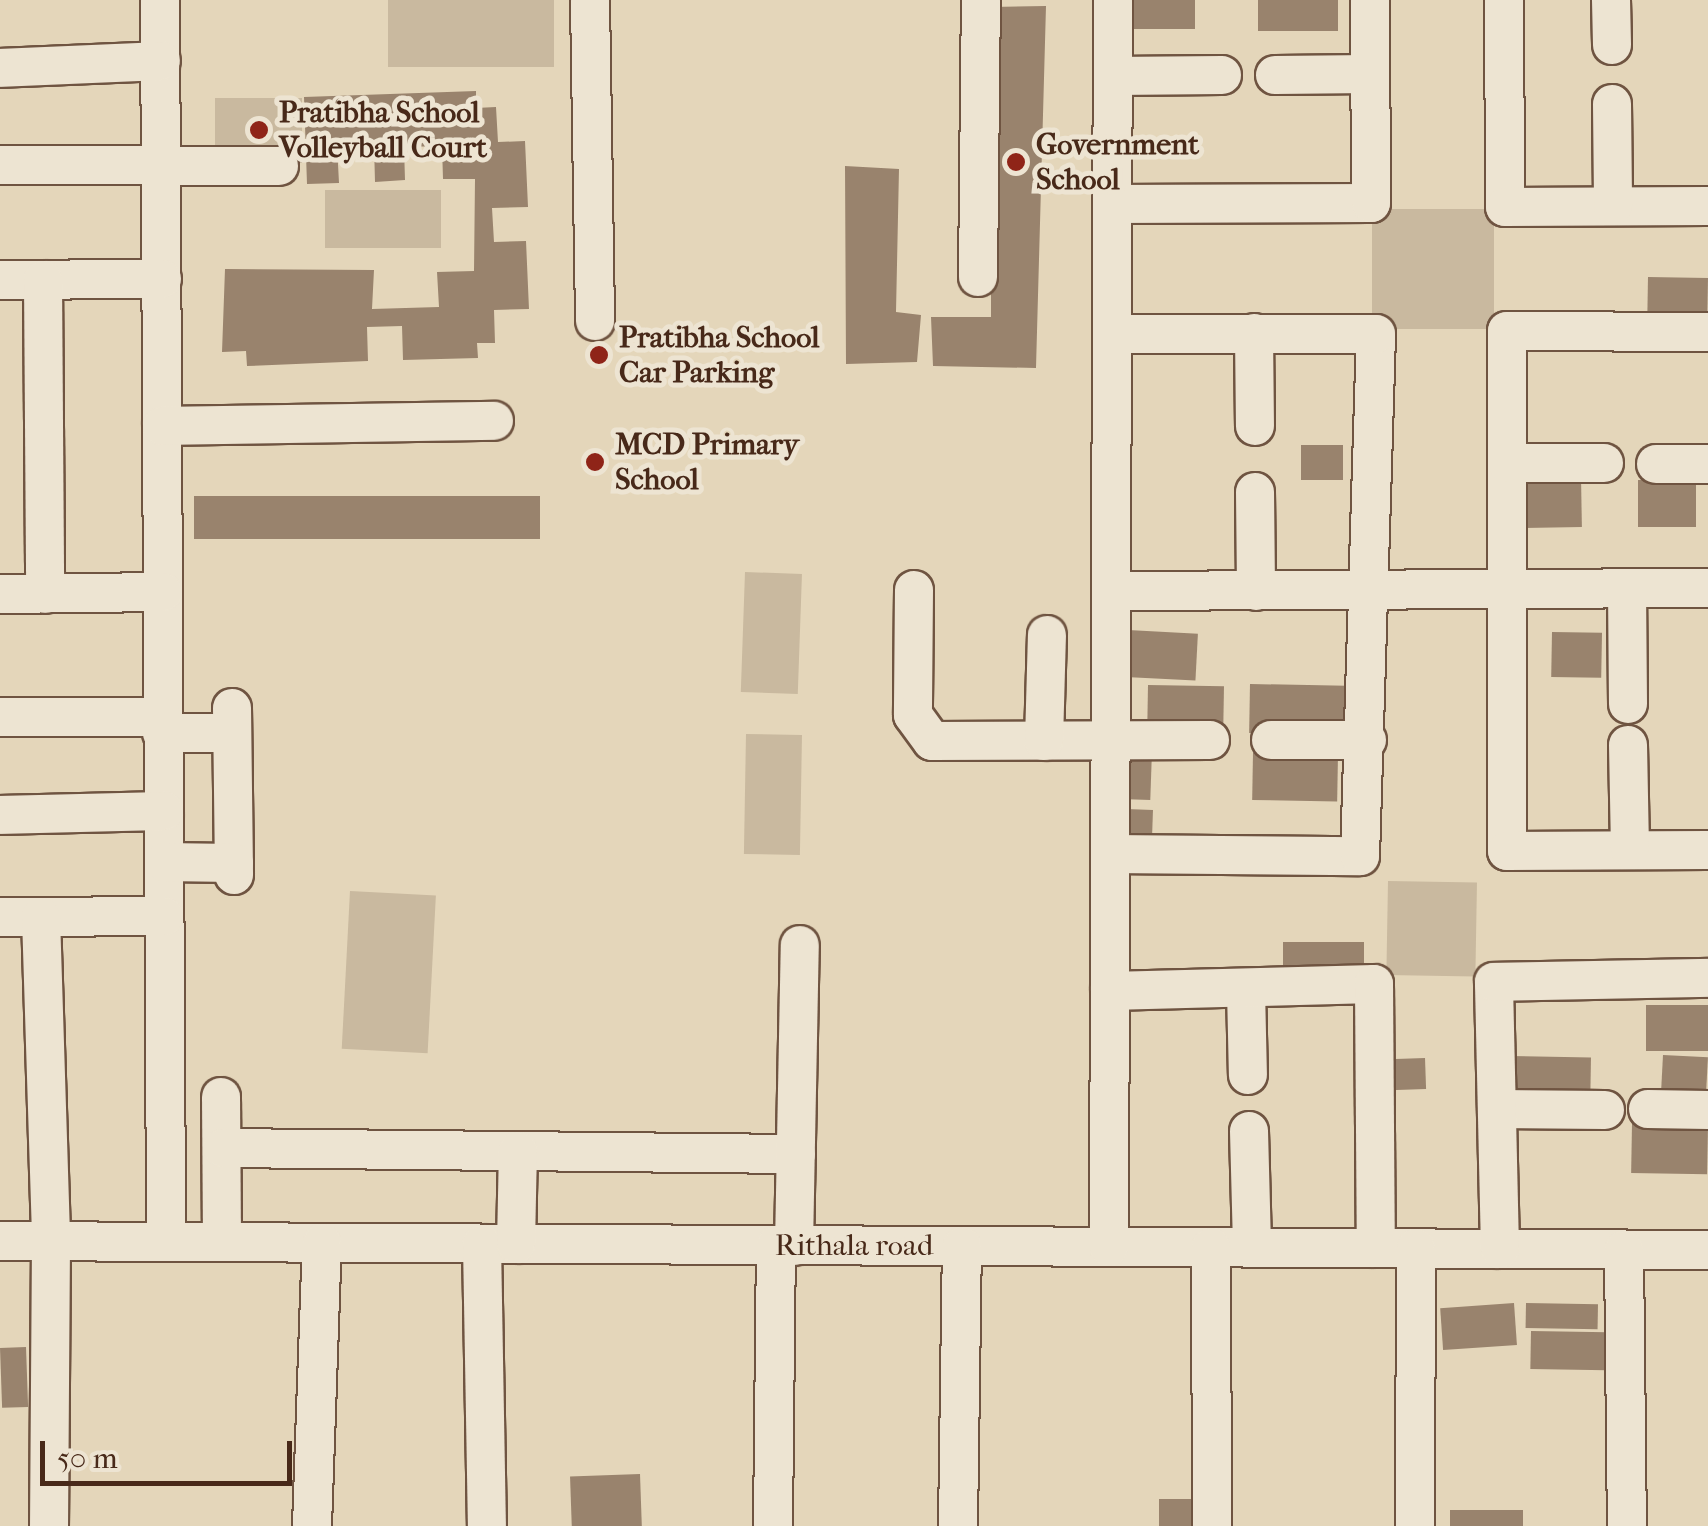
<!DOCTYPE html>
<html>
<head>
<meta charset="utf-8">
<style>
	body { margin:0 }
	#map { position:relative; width:1708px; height:1526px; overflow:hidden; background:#e4d6ba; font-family:"IM FELL French Canon",serif }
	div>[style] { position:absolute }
	.green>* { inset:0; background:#c9b99f; transform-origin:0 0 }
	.building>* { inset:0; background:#99836d; transform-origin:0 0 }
	.roads { filter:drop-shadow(2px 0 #6f5441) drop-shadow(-2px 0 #6f5441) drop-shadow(0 2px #6f5441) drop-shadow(0 -2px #6f5441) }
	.minor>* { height:38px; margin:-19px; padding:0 19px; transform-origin:19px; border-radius:19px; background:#ede4d2 }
	.dots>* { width:28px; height:28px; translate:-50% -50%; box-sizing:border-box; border:5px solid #ede4d2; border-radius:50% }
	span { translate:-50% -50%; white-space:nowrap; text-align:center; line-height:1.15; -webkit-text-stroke:10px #ede4d2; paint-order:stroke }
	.poi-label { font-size:30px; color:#482919; font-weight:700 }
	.left { translate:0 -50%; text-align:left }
	.street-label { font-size:30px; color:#482919 }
	.scale { position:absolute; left:40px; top:1441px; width:252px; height:45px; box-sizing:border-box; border:5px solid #482919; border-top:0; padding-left:12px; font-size:30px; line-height:35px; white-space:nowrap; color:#482919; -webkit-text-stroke:8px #ede4d2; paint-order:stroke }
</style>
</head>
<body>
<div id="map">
	<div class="green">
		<i style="left:388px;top:0;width:166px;height:67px"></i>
		<i style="left:215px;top:98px;width:87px;height:65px"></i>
		<i style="left:325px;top:190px;width:116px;height:58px"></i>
		<i style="left:1372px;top:209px;width:122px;height:120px"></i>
		<i style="left:745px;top:572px;width:57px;height:120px;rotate:2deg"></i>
		<i style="left:746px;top:734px;width:56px;height:120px;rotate:1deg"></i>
		<i style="left:1388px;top:881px;width:89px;height:94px;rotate:1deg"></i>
		<i style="left:350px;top:891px;width:86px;height:158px;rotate:3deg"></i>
	</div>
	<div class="building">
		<i style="left:1134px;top:0;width:61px;height:29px"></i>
		<i style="left:1258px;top:0;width:80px;height:31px"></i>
		<i style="clip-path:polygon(1046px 6px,1036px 368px,933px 366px,931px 317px,991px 317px,991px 7px)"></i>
		<i style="clip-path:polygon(476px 91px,476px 108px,496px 107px,498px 142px,525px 141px,528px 207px,492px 208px,494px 242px,526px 241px,529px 309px,494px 310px,495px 343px,477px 343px,478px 358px,403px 360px,402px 326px,367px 327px,368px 361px,247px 366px,246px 351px,222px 352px,225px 269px,374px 270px,372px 309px,439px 307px,437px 272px,474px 271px,475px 179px,443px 179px,442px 146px,404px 147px,405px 180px,375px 182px,374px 145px,337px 145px,339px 183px,307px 184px,304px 97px)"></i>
		<i style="clip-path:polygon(845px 166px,899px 169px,896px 312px,921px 315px,917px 362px,846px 364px)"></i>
		<i style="left:1648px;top:277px;width:60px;height:50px;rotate:1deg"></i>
		<i style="left:1301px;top:445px;width:42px;height:35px"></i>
		<i style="left:1581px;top:476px;width:51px;height:71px;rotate:89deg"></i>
		<i style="left:1638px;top:480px;width:58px;height:47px"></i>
		<i style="left:194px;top:496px;width:346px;height:43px"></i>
		<i style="left:1128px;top:630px;width:70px;height:47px;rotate:3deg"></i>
		<i style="left:1552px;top:632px;width:50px;height:45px;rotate:1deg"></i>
		<i style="left:1250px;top:684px;width:96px;height:49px;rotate:1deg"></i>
		<i style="left:1148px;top:685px;width:76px;height:48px;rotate:1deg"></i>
		<i style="left:1122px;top:750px;width:30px;height:49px;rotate:2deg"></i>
		<i style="left:1253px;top:753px;width:85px;height:47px;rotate:1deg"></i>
		<i style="left:1126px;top:809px;width:27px;height:42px;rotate:2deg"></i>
		<i style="left:1283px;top:942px;width:81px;height:40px"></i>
		<i style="left:1708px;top:1005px;width:46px;height:62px;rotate:90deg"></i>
		<i style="left:1663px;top:1055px;width:45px;height:41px;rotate:3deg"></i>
		<i style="left:1508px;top:1056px;width:83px;height:44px;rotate:1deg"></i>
		<i style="left:1425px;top:1058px;width:31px;height:44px;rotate:88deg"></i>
		<i style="left:1632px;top:1124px;width:76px;height:49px;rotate:1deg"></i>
		<i style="left:1514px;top:1303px;width:42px;height:74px;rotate:86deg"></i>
		<i style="left:1526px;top:1303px;width:72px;height:25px;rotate:1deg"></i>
		<i style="left:1531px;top:1331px;width:76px;height:38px;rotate:1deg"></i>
		<i style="left:26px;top:1347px;width:60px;height:26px;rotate:88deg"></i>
		<i style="left:640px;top:1474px;width:52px;height:70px;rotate:88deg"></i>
		<i style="left:1159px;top:1499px;width:35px;height:27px"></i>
		<i style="left:1523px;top:1510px;width:16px;height:73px;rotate:90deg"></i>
	</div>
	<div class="roads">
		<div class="minor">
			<i style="left:160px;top:0;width:1242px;rotate:89.72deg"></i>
			<i style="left:590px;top:0;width:321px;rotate:89.1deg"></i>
			<i style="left:1504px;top:0;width:207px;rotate:89.7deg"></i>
			<i style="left:1505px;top:207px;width:203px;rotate:-0.3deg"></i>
			<i style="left:1611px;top:0;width:45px;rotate:88.7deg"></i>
			<i style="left:0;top:68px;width:161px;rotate:-2.5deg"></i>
			<i style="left:1275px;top:75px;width:95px;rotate:-0.6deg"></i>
			<i style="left:1113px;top:76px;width:109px;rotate:-0.5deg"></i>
			<i style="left:1612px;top:104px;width:102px;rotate:89.4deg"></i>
			<i style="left:0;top:165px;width:279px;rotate:0.2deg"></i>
			<i style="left:1113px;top:204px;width:258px;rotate:-0.2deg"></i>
			<i style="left:1371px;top:203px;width:203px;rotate:-90.3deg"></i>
			<i style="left:978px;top:277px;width:277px;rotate:-89.4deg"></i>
			<i style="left:0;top:280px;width:162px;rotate:-0.4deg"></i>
			<i style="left:43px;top:280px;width:314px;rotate:89.6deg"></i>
			<i style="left:1708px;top:332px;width:201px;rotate:-179.7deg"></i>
			<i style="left:1507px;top:331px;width:520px;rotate:90deg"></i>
			<i style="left:1507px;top:851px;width:201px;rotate:-0.3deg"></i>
			<i style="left:1254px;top:333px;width:93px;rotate:89.4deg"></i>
			<i style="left:162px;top:426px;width:332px;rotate:-0.9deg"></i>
			<i style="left:1507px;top:463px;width:97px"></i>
			<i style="left:1656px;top:464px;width:52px"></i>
			<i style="left:1255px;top:492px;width:99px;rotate:89.4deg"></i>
			<i style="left:1627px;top:588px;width:116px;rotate:89.5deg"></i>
			<i style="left:914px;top:590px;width:125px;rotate:90.5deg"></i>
			<i style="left:913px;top:715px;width:32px;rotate:54deg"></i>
			<i style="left:932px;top:741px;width:278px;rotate:-0.2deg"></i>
			<i style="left:1111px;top:591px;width:597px;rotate:-0.29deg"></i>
			<i style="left:0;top:594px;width:163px;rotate:-0.7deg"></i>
			<i style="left:232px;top:708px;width:167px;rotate:89.3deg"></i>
			<i style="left:0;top:717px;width:162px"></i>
			<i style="left:162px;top:733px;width:70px"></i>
			<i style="left:1271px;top:740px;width:96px"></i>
			<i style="left:1044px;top:741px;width:106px;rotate:-88.4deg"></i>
			<i style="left:1628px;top:745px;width:105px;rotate:88.9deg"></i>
			<i style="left:0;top:815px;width:164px;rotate:-1.4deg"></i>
			<i style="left:1110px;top:854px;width:250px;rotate:0.5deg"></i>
			<i style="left:1360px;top:856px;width:522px;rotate:-88.24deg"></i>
			<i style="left:1376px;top:334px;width:263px;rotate:180deg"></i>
			<i style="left:164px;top:862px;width:70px;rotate:0.8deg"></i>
			<i style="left:0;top:917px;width:164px;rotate:-0.3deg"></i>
			<i style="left:41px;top:917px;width:325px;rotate:88.2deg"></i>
			<i style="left:51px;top:1242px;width:284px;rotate:90.4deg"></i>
			<i style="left:1246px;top:990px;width:85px;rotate:88.7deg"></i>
			<i style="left:1110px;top:991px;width:264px;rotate:-1.5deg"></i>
			<i style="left:1374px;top:984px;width:264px;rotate:89.6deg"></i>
			<i style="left:221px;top:1097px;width:144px;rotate:89.6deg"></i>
			<i style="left:1497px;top:1109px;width:108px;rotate:0.5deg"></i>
			<i style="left:1648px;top:1109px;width:60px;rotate:1deg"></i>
			<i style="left:1249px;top:1131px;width:117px;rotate:88.5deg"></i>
			<i style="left:223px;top:1148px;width:573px;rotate:0.6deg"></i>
			<i style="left:0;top:1241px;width:1708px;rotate:0.3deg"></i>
			<i style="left:482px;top:1244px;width:282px;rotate:89deg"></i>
			<i style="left:516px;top:1244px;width:93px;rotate:-88.8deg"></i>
			<i style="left:794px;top:1246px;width:301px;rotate:-88.9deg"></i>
			<i style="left:1109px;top:1247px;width:1247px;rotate:-89.82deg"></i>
			<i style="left:1211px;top:1247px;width:279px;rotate:89.8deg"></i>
			<i style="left:1500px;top:1249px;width:267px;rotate:-91.3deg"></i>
			<i style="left:1494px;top:982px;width:214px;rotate:-1.1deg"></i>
			<i style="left:1624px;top:1250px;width:276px;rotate:89.4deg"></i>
			<i style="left:312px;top:1526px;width:283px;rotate:-88deg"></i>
			<i style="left:773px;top:1526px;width:281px;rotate:-89.4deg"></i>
			<i style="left:958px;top:1526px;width:280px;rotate:-89.2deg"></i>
			<i style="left:1415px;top:1526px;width:278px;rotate:-89.8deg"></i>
		</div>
	</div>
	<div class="dots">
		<i style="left:259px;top:130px;background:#8f2418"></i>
		<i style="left:1016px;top:162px;background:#8f2418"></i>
		<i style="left:599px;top:355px;background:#8f2418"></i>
		<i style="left:595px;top:462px;background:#8f2418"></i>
	</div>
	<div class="poi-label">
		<span class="left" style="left:279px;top:130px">Pratibha School<br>Volleyball Court</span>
		<span class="left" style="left:1036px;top:162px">Government<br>School</span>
		<span class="left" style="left:619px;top:355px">Pratibha School<br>Car Parking</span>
		<span class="left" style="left:615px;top:462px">MCD Primary<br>School</span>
	</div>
	<div class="street-label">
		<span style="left:854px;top:1246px">Rithala road</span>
	</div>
	<div class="scale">50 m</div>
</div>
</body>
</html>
